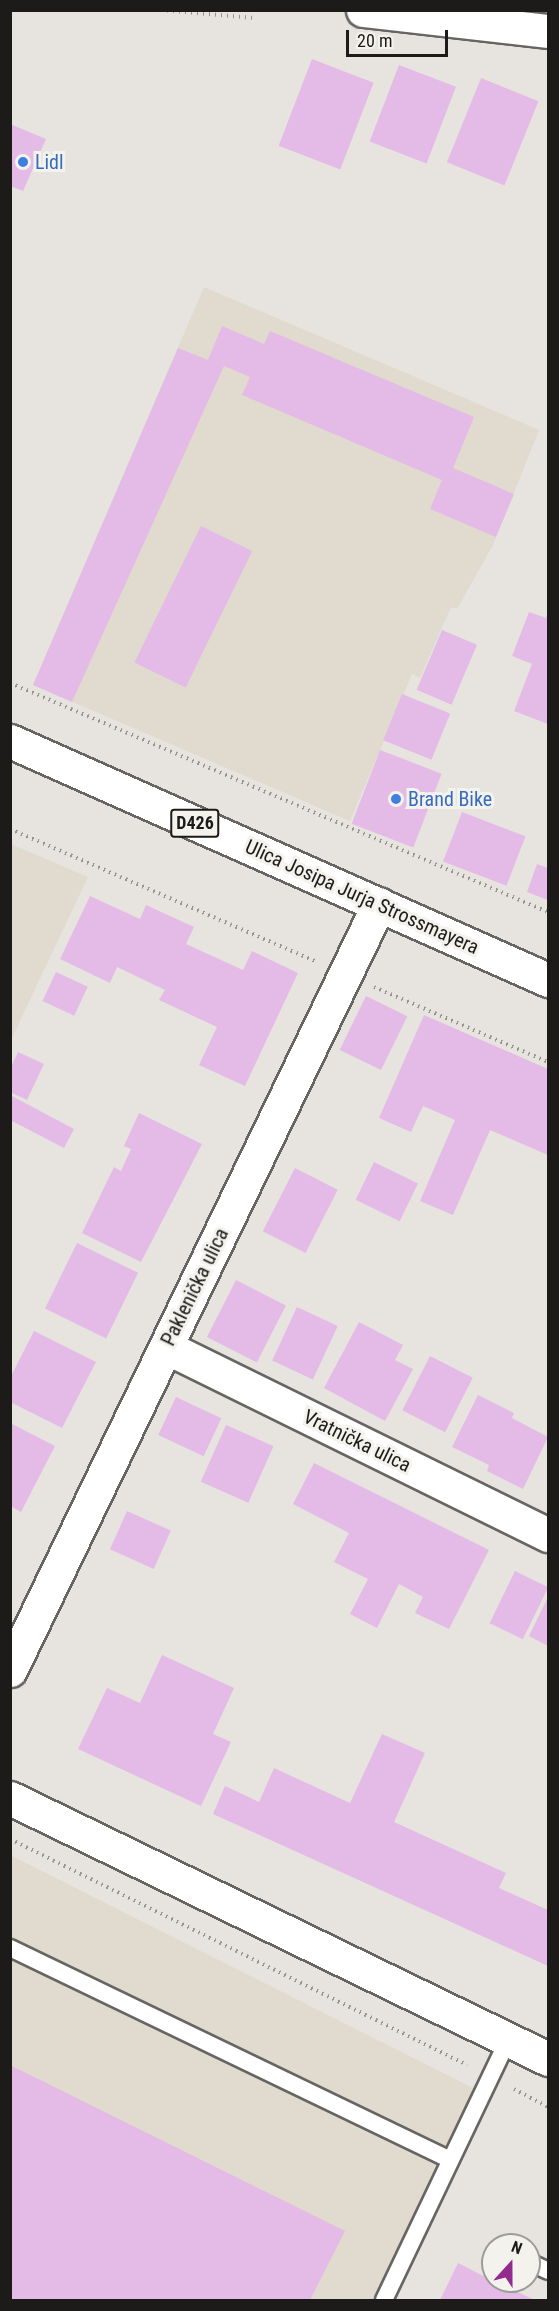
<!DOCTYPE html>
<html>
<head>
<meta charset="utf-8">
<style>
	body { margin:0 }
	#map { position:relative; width:559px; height:2311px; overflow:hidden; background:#e7e4e0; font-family:"Roboto Condensed",sans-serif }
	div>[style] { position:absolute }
	.built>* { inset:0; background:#e0dacf }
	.building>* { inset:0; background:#e4bae7; transform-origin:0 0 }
	.path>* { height:4px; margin-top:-2px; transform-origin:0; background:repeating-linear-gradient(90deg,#969491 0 1.5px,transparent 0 6px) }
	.roads { filter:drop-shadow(2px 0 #676562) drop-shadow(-2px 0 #676562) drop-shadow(0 2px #676562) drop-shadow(0 -2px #676562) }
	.lane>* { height:16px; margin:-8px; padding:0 8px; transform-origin:8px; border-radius:8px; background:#fff }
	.street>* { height:33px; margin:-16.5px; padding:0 16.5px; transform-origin:16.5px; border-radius:16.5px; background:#fff }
	.secondary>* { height:33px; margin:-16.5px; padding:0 16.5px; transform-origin:16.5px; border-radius:16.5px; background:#fff }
	.primary>* { height:33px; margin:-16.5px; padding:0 16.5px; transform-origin:16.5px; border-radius:16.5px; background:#fff }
	.dots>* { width:16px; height:16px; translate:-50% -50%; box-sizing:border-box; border:3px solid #f4f2ed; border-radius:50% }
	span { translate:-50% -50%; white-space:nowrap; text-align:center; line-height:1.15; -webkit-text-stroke:6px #f4f2ed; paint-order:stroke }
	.shield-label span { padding:2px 4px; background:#f4f2ed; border:2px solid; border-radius:4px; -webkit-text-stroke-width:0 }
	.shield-label { font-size:18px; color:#1c1b1a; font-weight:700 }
	.shop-label { font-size:20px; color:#366cbe }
	.left { translate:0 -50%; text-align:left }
	.street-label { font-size:20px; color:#1c1b1a }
	.frame { position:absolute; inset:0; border:12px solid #1c1b1a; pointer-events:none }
	.north { position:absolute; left:481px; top:2233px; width:60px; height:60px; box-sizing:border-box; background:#f4f2ed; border:2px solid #9e9c99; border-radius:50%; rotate:21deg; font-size:16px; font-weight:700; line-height:24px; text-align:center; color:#1c1b1a }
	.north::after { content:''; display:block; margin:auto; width:21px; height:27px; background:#932b8f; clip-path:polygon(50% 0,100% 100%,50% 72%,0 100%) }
	.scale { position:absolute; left:346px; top:30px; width:102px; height:27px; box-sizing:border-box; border:3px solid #1c1b1a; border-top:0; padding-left:8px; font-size:18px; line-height:21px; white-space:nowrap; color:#1c1b1a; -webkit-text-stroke:4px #f4f2ed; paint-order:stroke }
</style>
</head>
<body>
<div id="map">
	<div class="built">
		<i style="clip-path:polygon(204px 287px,539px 430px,493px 545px,457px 609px,451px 607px,420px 678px,412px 674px,350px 821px,33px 685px)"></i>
		<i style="clip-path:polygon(11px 844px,88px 877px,11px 1040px)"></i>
		<i style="clip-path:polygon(10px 1855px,477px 2090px,373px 2300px,11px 2300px)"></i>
	</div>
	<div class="building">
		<i style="left:312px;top:59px;width:66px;height:93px;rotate:21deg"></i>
		<i style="left:399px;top:65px;width:61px;height:82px;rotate:21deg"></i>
		<i style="left:481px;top:78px;width:62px;height:91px;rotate:22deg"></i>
		<i style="clip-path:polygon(10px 124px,46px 139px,23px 191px,10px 186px)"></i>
		<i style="clip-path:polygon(222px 326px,264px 344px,270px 331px,474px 417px,453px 468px,514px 494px,496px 537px,430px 509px,442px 480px,242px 395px,250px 377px,224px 366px,72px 702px,33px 685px,178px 348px,208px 360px)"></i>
		<i style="left:201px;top:526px;width:57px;height:152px;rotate:26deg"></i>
		<i style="clip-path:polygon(529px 612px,546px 618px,548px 613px,548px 724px,514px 711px,532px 664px,512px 656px)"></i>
		<i style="left:442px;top:630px;width:38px;height:65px;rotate:23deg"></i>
		<i style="left:402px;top:694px;width:52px;height:50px;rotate:22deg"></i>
		<i style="left:380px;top:750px;width:66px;height:79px;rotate:21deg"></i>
		<i style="left:462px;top:812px;width:68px;height:53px;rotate:21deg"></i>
		<i style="clip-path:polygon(537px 864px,548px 868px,548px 900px,527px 892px)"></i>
		<i style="clip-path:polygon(90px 896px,140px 919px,146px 905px,194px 927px,186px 944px,243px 970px,252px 951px,298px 973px,245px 1086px,199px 1065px,217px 1027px,159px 1000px,165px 990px,117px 967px,110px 983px,60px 959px)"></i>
		<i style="left:56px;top:972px;width:35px;height:32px;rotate:25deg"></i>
		<i style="left:366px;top:996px;width:46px;height:60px;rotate:26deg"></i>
		<i style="clip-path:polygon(424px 1015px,548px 1069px,548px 1155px,490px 1130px,453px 1215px,420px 1201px,455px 1120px,423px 1106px,411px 1132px,379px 1118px)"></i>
		<i style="clip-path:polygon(18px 1052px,44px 1064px,27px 1100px,10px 1092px,10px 1069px)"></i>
		<i style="clip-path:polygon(10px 1095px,74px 1129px,64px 1148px,10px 1120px)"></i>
		<i style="clip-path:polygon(139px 1113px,202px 1144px,141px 1262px,82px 1233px,114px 1167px,121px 1171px,131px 1149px,124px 1146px)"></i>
		<i style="left:374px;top:1162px;width:49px;height:42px;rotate:26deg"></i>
		<i style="left:295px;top:1168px;width:48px;height:71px;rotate:27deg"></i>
		<i style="left:77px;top:1243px;width:68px;height:73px;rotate:26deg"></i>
		<i style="left:236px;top:1280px;width:56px;height:64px;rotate:27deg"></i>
		<i style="left:297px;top:1307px;width:45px;height:59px;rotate:25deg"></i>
		<i style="clip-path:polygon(359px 1322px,403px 1345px,395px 1360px,413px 1369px,385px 1421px,324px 1388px)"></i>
		<i style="clip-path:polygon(34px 1331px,96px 1362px,62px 1428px,10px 1402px,10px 1378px)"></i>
		<i style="left:430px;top:1356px;width:48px;height:61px;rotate:27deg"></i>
		<i style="clip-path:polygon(478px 1395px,514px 1413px,512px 1418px,548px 1437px,523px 1489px,487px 1471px,489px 1465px,452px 1447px)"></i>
		<i style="left:176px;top:1397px;width:50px;height:42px;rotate:25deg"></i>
		<i style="clip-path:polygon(10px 1423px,55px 1446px,21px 1512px,10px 1506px)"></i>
		<i style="left:226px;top:1425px;width:52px;height:62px;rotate:24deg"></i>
		<i style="clip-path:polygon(314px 1463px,489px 1550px,449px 1629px,415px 1613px,423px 1597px,399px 1584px,377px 1628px,350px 1614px,368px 1579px,334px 1562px,349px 1533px,293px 1504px)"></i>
		<i style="left:127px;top:1511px;width:48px;height:42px;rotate:24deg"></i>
		<i style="left:515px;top:1571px;width:37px;height:58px;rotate:26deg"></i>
		<i style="clip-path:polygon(548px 1597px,548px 1646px,529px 1636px)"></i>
		<i style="clip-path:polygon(162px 1655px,234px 1688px,213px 1734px,231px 1742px,201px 1806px,78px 1749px,107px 1688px,140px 1703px)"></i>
		<i style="clip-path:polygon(382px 1734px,425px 1753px,394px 1822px,506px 1873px,499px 1888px,548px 1910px,548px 1966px,213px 1814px,225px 1786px,259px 1802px,274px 1768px,350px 1803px)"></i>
		<i style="clip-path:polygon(10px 2065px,345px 2231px,310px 2300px,10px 2300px)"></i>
		<i style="clip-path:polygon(458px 2263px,493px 2281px,535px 2300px,440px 2300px)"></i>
	</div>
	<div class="path">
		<i style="left:161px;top:10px;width:94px;rotate:4.9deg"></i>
		<i style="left:10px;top:683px;width:585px;rotate:23.06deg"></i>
		<i style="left:10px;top:829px;width:332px;rotate:23.4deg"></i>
		<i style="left:374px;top:987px;width:189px;rotate:23.3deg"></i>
		<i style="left:10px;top:1839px;width:510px;rotate:26.31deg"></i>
		<i style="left:514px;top:2089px;width:38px;rotate:28deg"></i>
	</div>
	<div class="roads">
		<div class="lane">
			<i style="left:10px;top:1948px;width:487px;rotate:25.7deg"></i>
			<i style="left:529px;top:2262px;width:21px;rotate:25deg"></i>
			<i style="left:384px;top:2300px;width:288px;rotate:-64.5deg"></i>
		</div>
		<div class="street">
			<i style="left:363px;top:10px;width:186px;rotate:6.5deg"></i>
			<i style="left:166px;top:1347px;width:426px;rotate:26.2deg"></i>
			<i style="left:10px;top:1670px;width:850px;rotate:-64.28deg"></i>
		</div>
		<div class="secondary">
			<i style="left:10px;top:1798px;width:598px;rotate:25.88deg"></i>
		</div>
		<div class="primary">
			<i style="left:10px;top:741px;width:589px;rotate:23.95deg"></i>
		</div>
	</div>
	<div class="dots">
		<i style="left:23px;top:162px;background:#3f7fe0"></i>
		<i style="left:396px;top:799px;background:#3f7fe0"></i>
	</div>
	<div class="shield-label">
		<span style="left:195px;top:823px">D426</span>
	</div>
	<div class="shop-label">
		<span class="left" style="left:35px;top:162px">Lidl</span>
		<span class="left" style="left:408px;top:799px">Brand Bike</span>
	</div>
	<div class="street-label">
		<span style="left:362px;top:897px;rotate:24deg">Ulica Josipa Jurja Strossmayera</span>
		<span style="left:195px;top:1287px;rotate:-64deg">Paklenička ulica</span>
		<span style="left:357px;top:1441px;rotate:26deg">Vratnička ulica</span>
	</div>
	<div class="frame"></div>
	<div class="north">N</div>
	<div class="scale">20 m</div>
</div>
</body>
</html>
